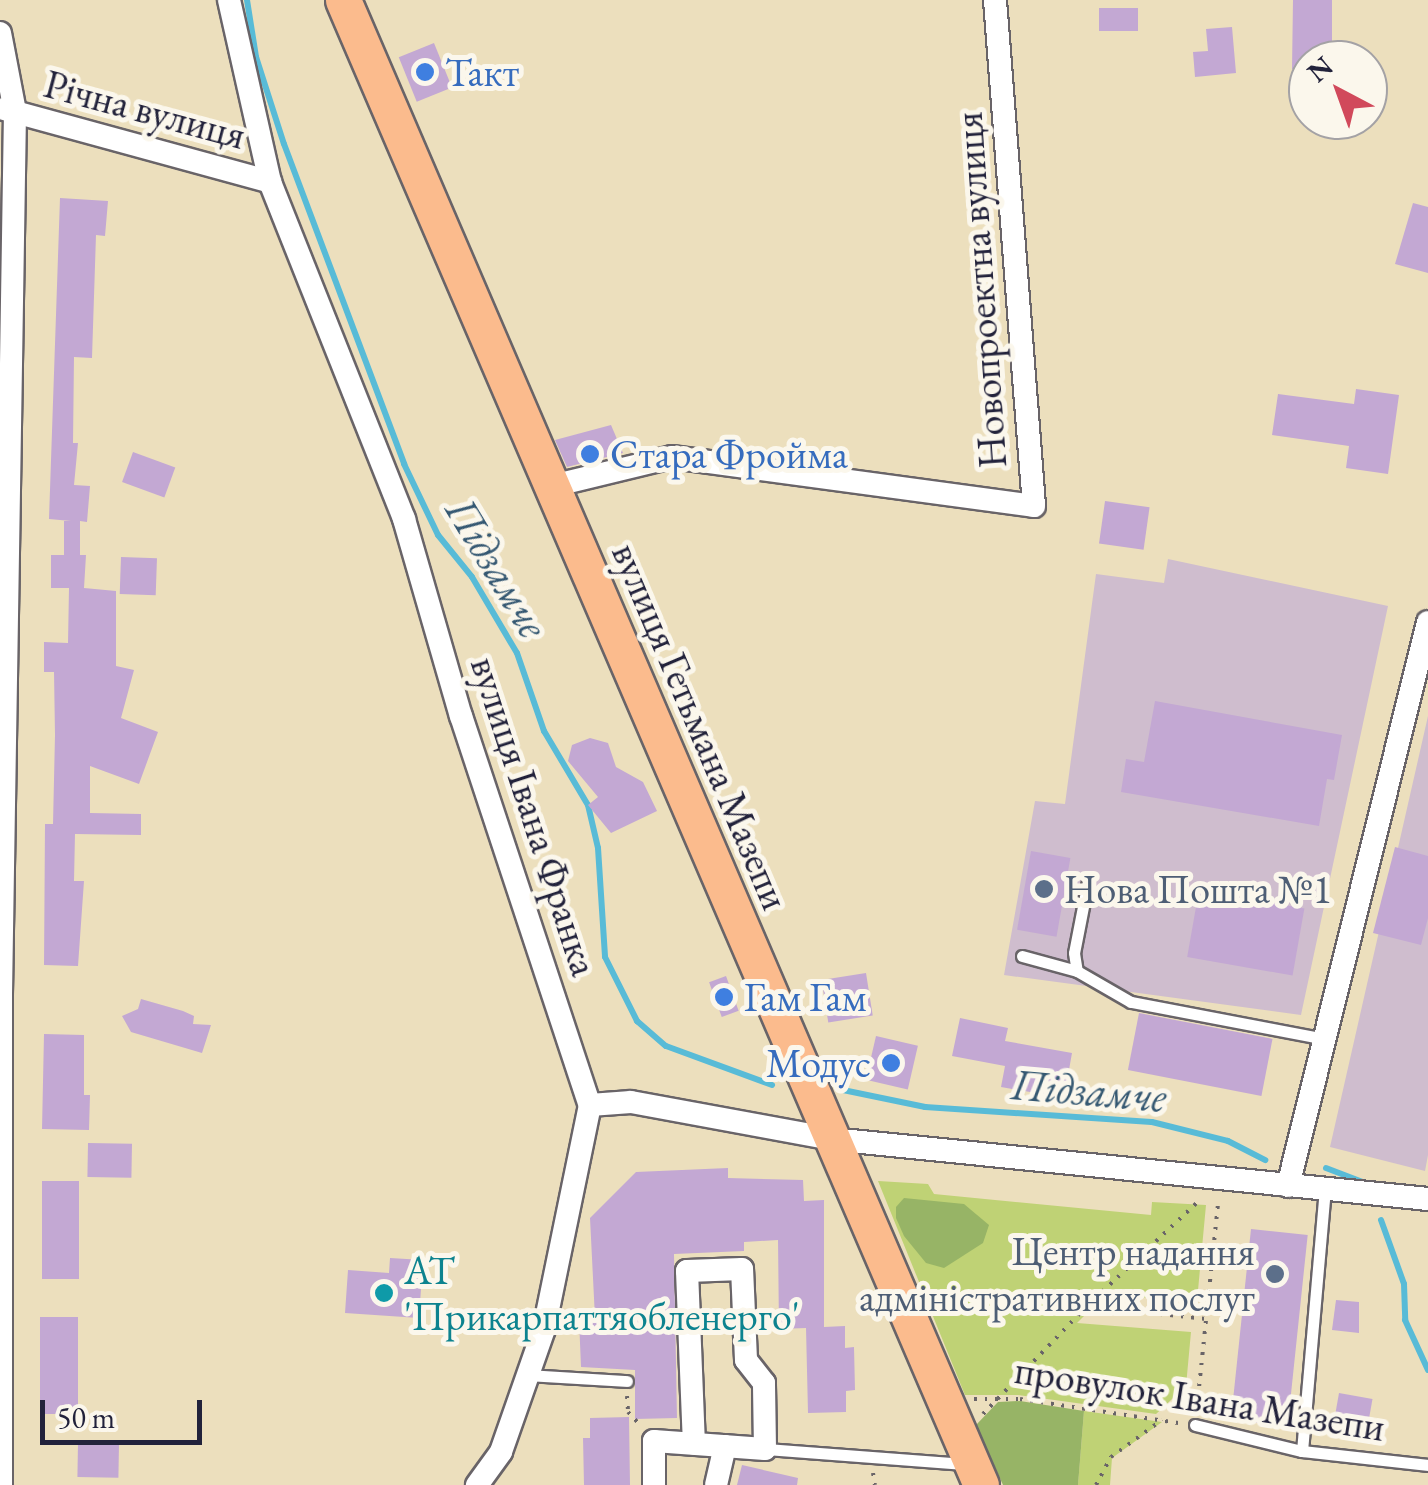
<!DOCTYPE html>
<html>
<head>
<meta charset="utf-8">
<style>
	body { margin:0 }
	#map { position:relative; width:1428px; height:1485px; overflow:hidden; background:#ecdfbd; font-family:"EB Garamond",serif }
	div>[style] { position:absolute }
	.industrial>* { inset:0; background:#cfbdce }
	.green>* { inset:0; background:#bfd275 }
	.forest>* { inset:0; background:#97b466 }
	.stream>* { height:6px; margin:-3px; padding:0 3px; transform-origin:3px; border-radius:3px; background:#58bbd7 }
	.building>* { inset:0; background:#c3a8d3; transform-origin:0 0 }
	.path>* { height:4px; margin-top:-2px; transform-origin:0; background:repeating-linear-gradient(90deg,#696468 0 2.5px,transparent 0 10.5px) }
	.roads { filter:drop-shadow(2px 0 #696468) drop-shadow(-2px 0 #696468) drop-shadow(0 2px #696468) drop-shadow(0 -2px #696468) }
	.lane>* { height:11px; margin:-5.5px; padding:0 5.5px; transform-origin:5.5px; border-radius:5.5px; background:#fff }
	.street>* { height:22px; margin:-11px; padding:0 11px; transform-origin:11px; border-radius:11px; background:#fff }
	.primary>* { height:35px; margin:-17.5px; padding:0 17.5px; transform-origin:17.5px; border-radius:17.5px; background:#fbbb8d }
	.dots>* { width:28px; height:28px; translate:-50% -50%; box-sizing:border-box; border:5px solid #fbf7ec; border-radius:50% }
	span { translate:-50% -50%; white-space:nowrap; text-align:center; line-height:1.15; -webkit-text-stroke:10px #fbf7ec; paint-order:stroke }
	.shop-label { font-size:40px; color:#366cbe }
	.left { translate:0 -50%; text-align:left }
	.right { translate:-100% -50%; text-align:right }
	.street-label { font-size:40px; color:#22223b }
	.service-label { font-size:40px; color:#4e5e75 }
	.culture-label { font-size:40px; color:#0d838f }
	.water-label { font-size:42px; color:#355872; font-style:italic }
	.north { position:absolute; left:1288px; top:40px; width:100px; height:100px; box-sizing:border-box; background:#fbf7ec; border:2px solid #a4a2a5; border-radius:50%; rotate:319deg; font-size:28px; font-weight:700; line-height:40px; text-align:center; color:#22223b }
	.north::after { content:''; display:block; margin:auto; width:35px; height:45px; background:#d1495b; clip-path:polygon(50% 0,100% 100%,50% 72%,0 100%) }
	.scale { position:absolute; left:40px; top:1400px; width:162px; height:45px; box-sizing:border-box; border:5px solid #22223b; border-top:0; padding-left:12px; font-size:30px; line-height:35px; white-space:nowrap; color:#22223b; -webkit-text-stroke:8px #fbf7ec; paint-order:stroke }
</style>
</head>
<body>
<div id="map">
	<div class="industrial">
		<i style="clip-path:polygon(1168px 559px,1388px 606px,1301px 1015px,1004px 975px,1035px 801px,1065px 804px,1096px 574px,1164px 583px)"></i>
		<i style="clip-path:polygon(1428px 716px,1428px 1155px,1425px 1171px,1330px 1147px)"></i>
	</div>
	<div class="green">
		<i style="clip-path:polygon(878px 1181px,928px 1184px,934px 1194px,1151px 1215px,1152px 1202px,1206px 1205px,1197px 1301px,1105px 1295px,1077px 1323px,1191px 1332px,1186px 1386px,1156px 1414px,1018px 1395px,965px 1395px)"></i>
		<i style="clip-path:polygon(1084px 1411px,1162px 1422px,1112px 1458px,1110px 1485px,1078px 1485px)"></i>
	</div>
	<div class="forest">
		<i style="clip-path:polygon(904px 1198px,964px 1204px,989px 1225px,983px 1243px,944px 1268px,926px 1263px,904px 1236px,896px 1218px,896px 1207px)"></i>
		<i style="clip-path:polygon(1020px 1401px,1084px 1411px,1078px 1485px,1003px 1485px,976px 1425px,998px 1402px)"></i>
	</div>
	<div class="stream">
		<i style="left:247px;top:0;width:58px;rotate:81deg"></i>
		<i style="left:256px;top:57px;width:91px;rotate:72.2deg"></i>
		<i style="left:284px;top:144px;width:342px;rotate:69.4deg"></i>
		<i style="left:404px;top:464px;width:79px;rotate:64.4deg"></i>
		<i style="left:438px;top:535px;width:54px;rotate:51deg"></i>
		<i style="left:472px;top:577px;width:88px;rotate:59.4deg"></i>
		<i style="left:517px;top:653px;width:83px;rotate:70.9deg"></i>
		<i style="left:544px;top:731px;width:86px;rotate:59.3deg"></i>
		<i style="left:588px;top:805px;width:44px;rotate:76.9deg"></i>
		<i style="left:598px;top:848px;width:109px;rotate:86.3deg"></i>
		<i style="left:605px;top:957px;width:72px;rotate:63.4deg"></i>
		<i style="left:637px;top:1021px;width:38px;rotate:41deg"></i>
		<i style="left:666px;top:1046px;width:113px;rotate:20.2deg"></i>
		<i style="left:843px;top:1090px;width:84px;rotate:11.7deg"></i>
		<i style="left:925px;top:1107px;width:227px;rotate:3.8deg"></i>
		<i style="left:1152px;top:1122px;width:78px;rotate:14deg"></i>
		<i style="left:1228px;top:1141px;width:42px;rotate:27.2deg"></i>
		<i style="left:1326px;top:1168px;width:42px;rotate:21deg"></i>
		<i style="left:1381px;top:1220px;width:68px;rotate:70.2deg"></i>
		<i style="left:1404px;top:1284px;width:36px;rotate:88deg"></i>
		<i style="left:1405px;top:1320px;width:55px;rotate:65.3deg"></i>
	</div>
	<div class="building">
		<i style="clip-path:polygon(1293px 0,1332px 0,1332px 60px,1308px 60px,1308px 69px,1292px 69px)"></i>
		<i style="left:1138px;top:8px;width:23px;height:39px;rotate:90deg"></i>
		<i style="clip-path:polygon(1232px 27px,1236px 73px,1195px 77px,1193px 52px,1208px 51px,1206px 29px)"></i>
		<i style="left:434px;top:43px;width:48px;height:38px;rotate:68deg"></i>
		<i style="clip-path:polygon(60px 198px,108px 201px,105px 236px,96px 235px,92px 358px,74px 357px,73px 443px,78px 443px,74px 485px,90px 486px,87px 522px,80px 521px,80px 555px,86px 555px,84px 588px,116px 591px,116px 666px,134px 670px,121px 718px,158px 732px,139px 784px,90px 766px,90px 813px,141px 814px,141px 835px,75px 834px,74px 881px,84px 881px,78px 966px,44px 965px,45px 824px,53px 824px,55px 735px,54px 672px,44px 672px,44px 642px,68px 643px,69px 588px,51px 588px,51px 555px,64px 555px,64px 521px,71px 521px,49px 519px)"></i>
		<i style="clip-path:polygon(1413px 203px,1428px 207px,1428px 273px,1395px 264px)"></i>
		<i style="clip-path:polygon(1356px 389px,1399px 395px,1388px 474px,1346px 468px,1349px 446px,1272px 435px,1278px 394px,1354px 404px)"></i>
		<i style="clip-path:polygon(611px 425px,623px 453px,567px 467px,555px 440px)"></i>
		<i style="left:133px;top:452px;width:45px;height:32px;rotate:20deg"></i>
		<i style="left:1105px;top:501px;width:45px;height:43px;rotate:8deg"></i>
		<i style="left:121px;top:557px;width:36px;height:37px;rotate:2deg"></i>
		<i style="clip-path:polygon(1155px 701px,1342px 735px,1334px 780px,1327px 779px,1319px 826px,1121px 792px,1126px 759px,1144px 762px)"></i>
		<i style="clip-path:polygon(590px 738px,608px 743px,616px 767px,643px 782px,657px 811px,611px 833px,588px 805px,598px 797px,568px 761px,572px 745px)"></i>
		<i style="clip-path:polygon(1395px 847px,1428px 856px,1428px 918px,1421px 945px,1373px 933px)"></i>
		<i style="left:1031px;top:851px;width:40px;height:80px;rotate:10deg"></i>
		<i style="left:1199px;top:890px;width:107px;height:68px;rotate:10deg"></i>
		<i style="left:866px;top:973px;width:43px;height:45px;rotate:81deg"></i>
		<i style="left:726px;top:976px;width:37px;height:18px;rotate:70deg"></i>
		<i style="clip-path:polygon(141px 999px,183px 1011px,194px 1016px,193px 1024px,211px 1025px,202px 1053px,131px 1032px,122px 1016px,138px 1009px)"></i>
		<i style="left:1139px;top:1013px;width:136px;height:58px;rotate:11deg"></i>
		<i style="clip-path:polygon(960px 1018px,1008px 1028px,1005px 1041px,1072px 1053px,1064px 1098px,1001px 1087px,1005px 1066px,952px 1056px)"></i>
		<i style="clip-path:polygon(44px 1034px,84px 1035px,84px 1095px,90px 1095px,89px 1130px,42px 1129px)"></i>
		<i style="left:876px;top:1036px;width:43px;height:45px;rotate:13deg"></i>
		<i style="left:88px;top:1143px;width:44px;height:34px;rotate:1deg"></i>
		<i style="clip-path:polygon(728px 1168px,728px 1178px,803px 1180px,804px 1201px,824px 1200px,824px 1327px,845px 1326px,845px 1348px,854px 1347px,855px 1390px,846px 1391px,846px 1412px,808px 1413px,806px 1328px,779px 1329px,778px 1240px,744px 1242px,744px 1251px,674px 1254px,677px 1418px,635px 1419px,635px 1370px,581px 1367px,579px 1319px,595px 1318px,590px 1218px,636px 1172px)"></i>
		<i style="left:42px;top:1181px;width:37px;height:98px"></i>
		<i style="left:1251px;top:1229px;width:57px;height:192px;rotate:6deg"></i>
		<i style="clip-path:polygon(390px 1258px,423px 1260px,419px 1318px,345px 1313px,348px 1270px,389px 1273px)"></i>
		<i style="clip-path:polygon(1336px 1300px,1359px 1302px,1359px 1333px,1332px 1330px)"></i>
		<i style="left:40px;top:1317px;width:38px;height:97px"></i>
		<i style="left:1339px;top:1393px;width:34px;height:42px;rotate:10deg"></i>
		<i style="clip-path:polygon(629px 1417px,630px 1485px,584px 1485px,583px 1438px,590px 1438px,590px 1418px)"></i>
		<i style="left:78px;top:1443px;width:41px;height:34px;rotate:1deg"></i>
		<i style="clip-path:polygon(742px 1465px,798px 1478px,797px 1485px,737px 1485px)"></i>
	</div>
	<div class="path">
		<i style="left:1087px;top:1306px;width:120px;rotate:6.2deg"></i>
		<i style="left:627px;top:1396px;width:16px;rotate:86deg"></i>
		<i style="left:628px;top:1412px;width:19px;rotate:47deg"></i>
		<i style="left:974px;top:1399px;width:46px"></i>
		<i style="left:1020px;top:1399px;width:160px;rotate:8.6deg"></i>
		<i style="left:1197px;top:1407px;width:205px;rotate:-84.1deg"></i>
		<i style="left:983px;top:1414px;width:150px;rotate:-46.1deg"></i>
		<i style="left:1087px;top:1306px;width:154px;rotate:-43.2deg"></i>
		<i style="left:873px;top:1473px;width:12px;rotate:81deg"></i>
		<i style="left:1096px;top:1485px;width:32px;rotate:-62deg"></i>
		<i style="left:1111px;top:1457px;width:63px;rotate:-36deg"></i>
	</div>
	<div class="roads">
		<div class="lane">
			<i style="left:1088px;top:881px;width:73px;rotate:101deg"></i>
			<i style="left:1074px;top:953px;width:18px;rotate:81deg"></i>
			<i style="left:1077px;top:971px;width:62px;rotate:29.9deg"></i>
			<i style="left:1131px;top:1002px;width:197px;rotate:10.8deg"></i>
			<i style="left:1022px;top:956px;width:57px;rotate:15.3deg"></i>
			<i style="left:528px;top:1375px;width:99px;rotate:3.5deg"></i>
			<i style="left:1195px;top:1425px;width:110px;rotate:13.7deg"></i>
			<i style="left:1302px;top:1451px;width:127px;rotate:6.3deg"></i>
			<i style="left:765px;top:1449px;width:201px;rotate:4.3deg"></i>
			<i style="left:1302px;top:1451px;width:264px;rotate:-85deg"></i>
		</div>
		<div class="street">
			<i style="left:229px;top:0;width:187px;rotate:77.3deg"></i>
			<i style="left:270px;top:182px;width:363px;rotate:68.3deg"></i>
			<i style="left:404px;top:519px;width:205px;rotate:73.9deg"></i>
			<i style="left:461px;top:716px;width:410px;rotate:71.7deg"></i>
			<i style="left:590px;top:1105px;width:229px;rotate:101.6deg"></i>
			<i style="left:544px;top:1329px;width:130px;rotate:109.3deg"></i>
			<i style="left:501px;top:1452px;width:41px;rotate:126deg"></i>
			<i style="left:0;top:33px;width:80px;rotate:79.2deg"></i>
			<i style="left:15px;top:112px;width:882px;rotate:90.91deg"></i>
			<i style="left:1px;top:994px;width:491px;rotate:90deg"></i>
			<i style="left:4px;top:109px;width:276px;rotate:15.3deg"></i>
			<i style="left:552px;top:486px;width:123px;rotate:-13.6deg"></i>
			<i style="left:672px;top:457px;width:365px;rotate:7.7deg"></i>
			<i style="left:1034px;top:506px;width:508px;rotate:-94.41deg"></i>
			<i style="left:590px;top:1105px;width:41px;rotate:-4.2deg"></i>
			<i style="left:631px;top:1102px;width:204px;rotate:10.4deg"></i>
			<i style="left:832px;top:1139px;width:599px;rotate:5.75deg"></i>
			<i style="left:1288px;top:1186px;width:581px;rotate:-76.06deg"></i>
			<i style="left:654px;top:1485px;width:44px;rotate:-90deg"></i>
			<i style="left:654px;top:1441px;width:111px;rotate:4.1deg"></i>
			<i style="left:765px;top:1449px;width:66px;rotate:-90.9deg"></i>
			<i style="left:764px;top:1383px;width:29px;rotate:-128deg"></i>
			<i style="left:746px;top:1360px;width:91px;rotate:-92.5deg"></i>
			<i style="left:742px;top:1269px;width:55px;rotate:177.9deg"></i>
			<i style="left:687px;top:1271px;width:173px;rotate:87.7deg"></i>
			<i style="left:716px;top:1485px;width:40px;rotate:-77deg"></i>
		</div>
		<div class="primary">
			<i style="left:343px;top:0;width:1616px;rotate:66.75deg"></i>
		</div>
	</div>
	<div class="dots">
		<i style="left:425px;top:72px;background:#3f7fe0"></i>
		<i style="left:590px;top:454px;background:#3f7fe0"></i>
		<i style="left:1044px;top:889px;background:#5c6f8a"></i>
		<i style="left:724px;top:997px;background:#3f7fe0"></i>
		<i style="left:891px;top:1063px;background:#3f7fe0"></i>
		<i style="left:1275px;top:1274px;background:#5c6f8a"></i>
		<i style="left:384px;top:1293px;background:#0f9aa8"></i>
	</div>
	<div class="shop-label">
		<span class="left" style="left:445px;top:72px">Такт</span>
		<span class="left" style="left:610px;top:454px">Стара Фройма</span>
		<span class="left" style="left:744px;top:997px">Гам Гам</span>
		<span class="right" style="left:871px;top:1063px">Модус</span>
	</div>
	<div class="street-label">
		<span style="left:145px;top:109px;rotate:15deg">Річна вулиця</span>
		<span style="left:980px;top:290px;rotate:-94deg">Новопроектна вулиця</span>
		<span style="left:701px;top:726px;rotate:67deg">вулиця Гетьмана Мазепи</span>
		<span style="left:535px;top:816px;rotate:72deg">вулиця Івана Франка</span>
		<span style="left:1200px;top:1398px;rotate:9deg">провулок Івана Мазепи</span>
	</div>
	<div class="service-label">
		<span class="left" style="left:1064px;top:889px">Нова Пошта №1</span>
		<span class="right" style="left:1255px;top:1274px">Центр надання<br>адміністративних послуг</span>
	</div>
	<div class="culture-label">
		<span class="left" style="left:404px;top:1293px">АТ<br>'Прикарпаттяобленерго'</span>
	</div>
	<div class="water-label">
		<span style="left:497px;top:568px;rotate:59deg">Підзамче</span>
		<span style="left:1089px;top:1091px;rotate:5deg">Підзамче</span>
	</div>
	<div class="north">N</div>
	<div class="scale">50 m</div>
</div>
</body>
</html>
